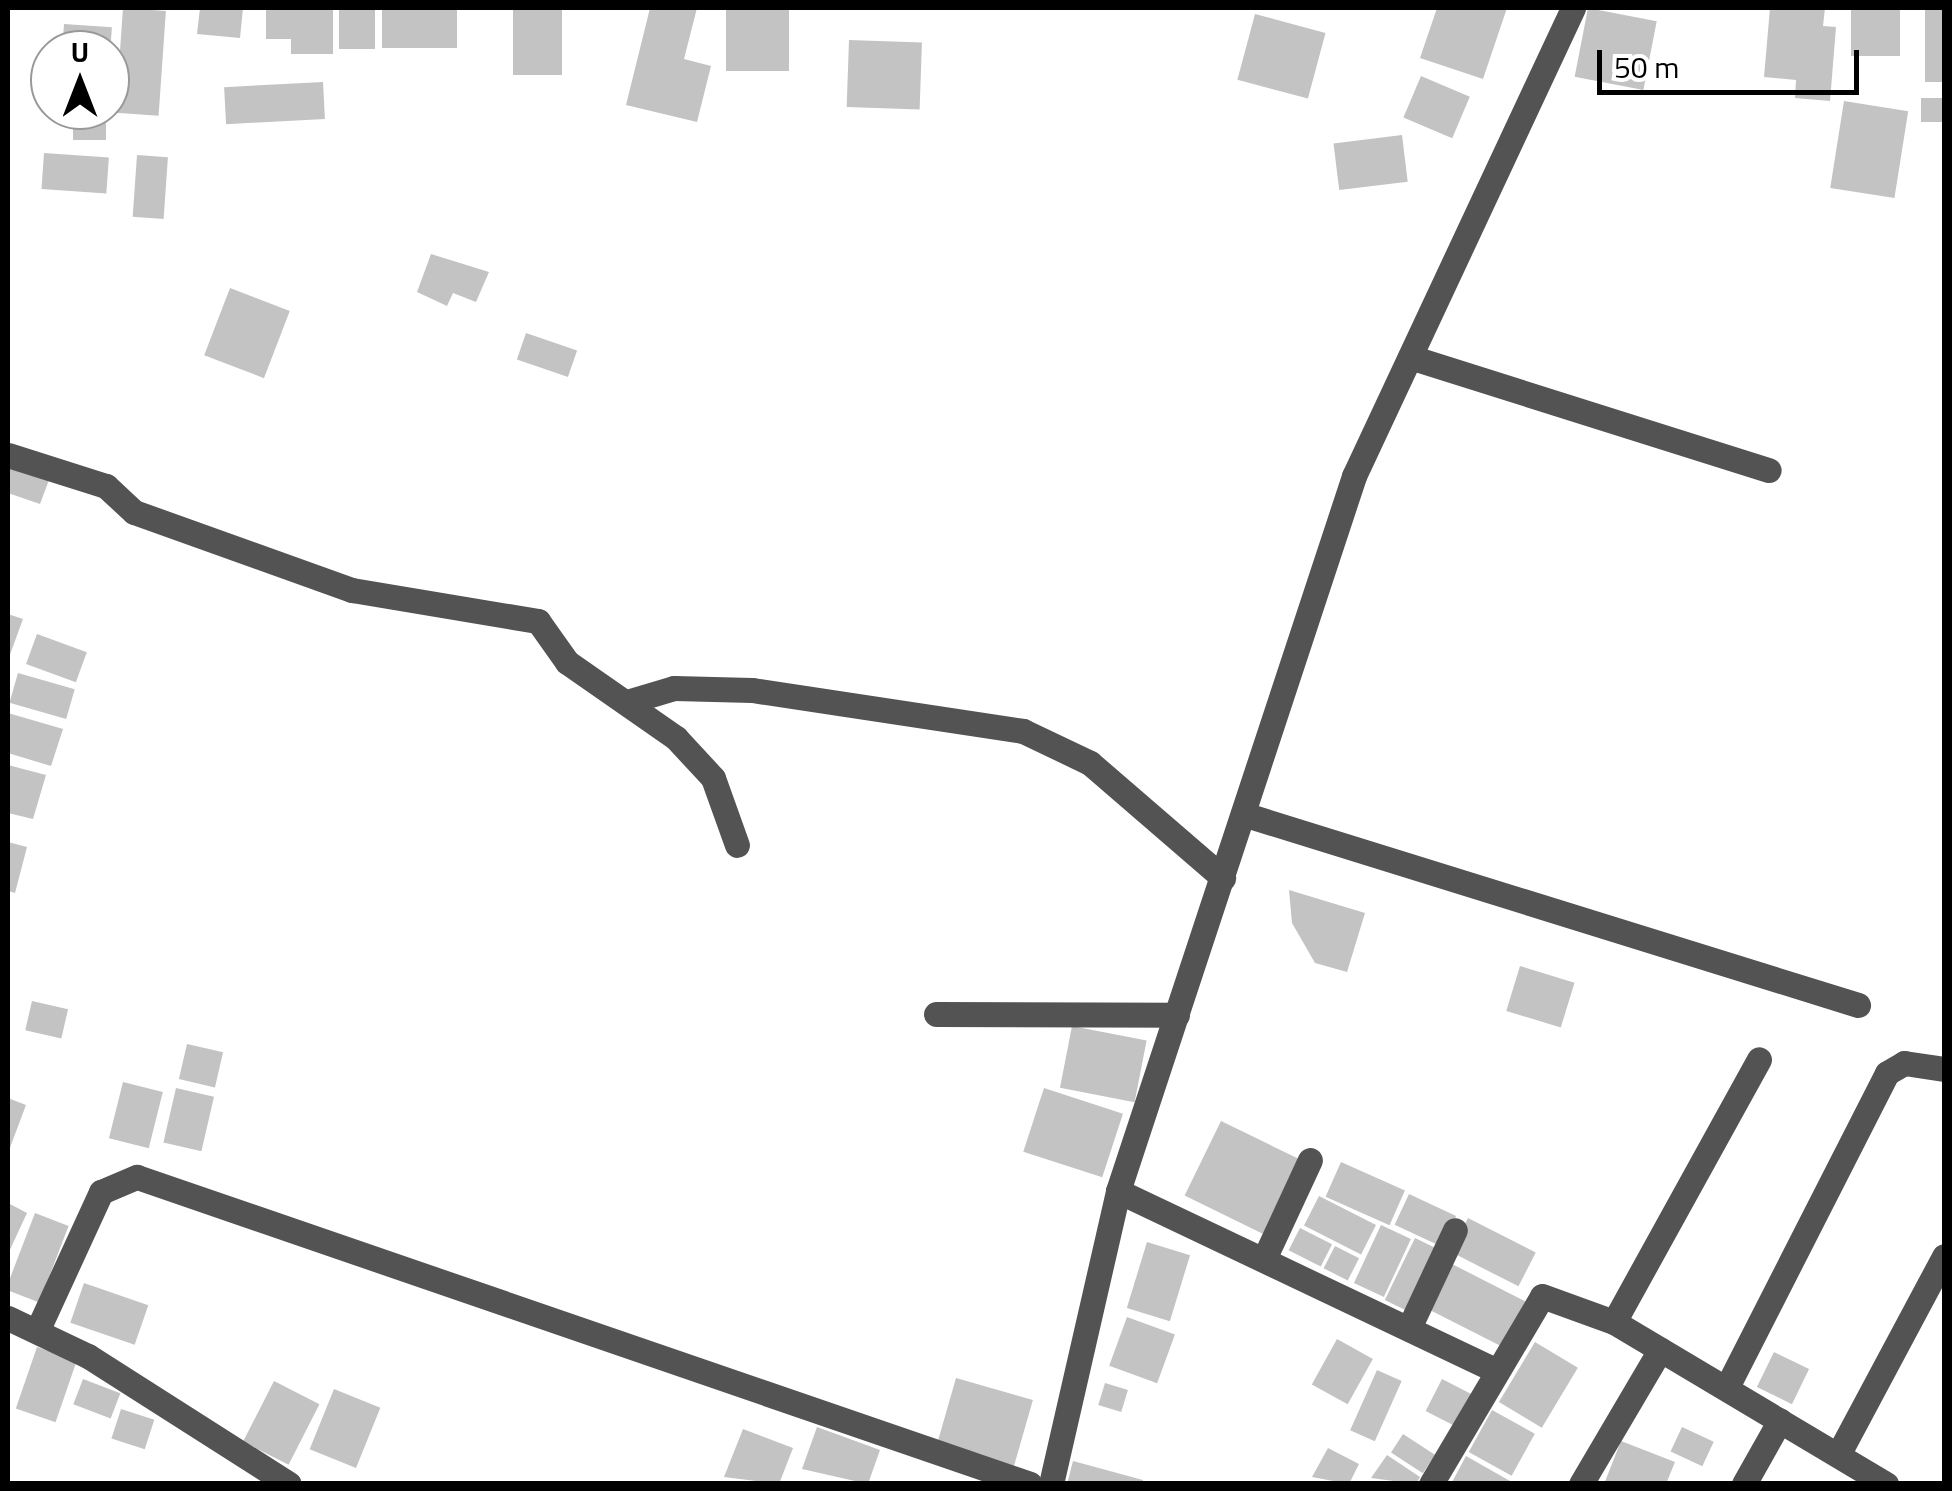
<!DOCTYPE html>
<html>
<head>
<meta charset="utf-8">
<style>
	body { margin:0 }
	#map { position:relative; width:1952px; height:1491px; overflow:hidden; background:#fff; font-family:"Titillium Web",sans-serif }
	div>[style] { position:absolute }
	.building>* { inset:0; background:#c3c3c3; transform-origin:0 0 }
	.minor>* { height:25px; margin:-12.5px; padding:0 12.5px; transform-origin:12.5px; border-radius:12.5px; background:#535353 }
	span { translate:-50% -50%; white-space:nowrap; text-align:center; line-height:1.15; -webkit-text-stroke:10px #fff; paint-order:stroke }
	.frame { position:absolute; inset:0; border:10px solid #000; pointer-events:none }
	.north { position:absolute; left:30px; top:30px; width:100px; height:100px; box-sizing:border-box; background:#fff; border:2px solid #999; border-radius:50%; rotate:0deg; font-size:28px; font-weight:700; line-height:40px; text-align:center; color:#000 }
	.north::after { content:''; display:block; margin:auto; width:35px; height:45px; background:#000; clip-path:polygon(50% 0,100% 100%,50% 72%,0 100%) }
	.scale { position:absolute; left:1597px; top:50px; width:262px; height:45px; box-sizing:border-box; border:5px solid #000; border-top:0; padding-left:12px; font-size:30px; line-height:35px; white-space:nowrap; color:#000; -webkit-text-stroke:8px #fff; paint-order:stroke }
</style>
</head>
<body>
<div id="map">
	<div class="building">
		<i style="left:123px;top:8px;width:43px;height:105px;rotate:4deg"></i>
		<i style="clip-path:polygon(200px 8px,243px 8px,240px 38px,197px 34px)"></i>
		<i style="clip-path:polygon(266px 8px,333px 8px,333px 54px,291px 54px,291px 39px,266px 39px)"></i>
		<i style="left:339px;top:8px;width:36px;height:41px"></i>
		<i style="left:382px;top:8px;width:75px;height:40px"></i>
		<i style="left:513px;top:8px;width:49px;height:67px"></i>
		<i style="clip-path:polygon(650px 8px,697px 8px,684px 59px,711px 66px,697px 122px,626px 105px)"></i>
		<i style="left:726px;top:8px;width:63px;height:63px"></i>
		<i style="clip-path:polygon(1437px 8px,1507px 8px,1483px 79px,1420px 58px)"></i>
		<i style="left:1588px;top:8px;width:70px;height:70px;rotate:11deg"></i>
		<i style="clip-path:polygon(1770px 8px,1825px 8px,1823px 26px,1836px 27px,1830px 101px,1795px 98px,1796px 80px,1764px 77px)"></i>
		<i style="left:1851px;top:8px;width:49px;height:48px"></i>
		<i style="left:1925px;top:8px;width:19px;height:74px"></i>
		<i style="left:1255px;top:14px;width:73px;height:68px;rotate:15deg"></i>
		<i style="left:64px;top:24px;width:48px;height:26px;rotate:4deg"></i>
		<i style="left:849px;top:40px;width:73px;height:67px;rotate:2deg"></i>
		<i style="left:1421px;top:76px;width:53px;height:45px;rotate:23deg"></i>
		<i style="left:323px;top:82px;width:37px;height:99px;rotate:87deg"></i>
		<i style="left:1921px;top:98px;width:23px;height:24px"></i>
		<i style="left:1844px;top:101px;width:65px;height:88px;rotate:9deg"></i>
		<i style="left:73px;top:110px;width:33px;height:30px"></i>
		<i style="left:1402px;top:135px;width:47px;height:69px;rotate:83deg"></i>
		<i style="left:44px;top:153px;width:65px;height:36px;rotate:4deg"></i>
		<i style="left:137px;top:155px;width:31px;height:62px;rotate:4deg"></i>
		<i style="clip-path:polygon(431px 254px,489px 272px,476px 302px,453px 293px,447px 306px,417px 292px)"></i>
		<i style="left:230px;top:288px;width:64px;height:72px;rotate:21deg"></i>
		<i style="left:526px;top:333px;width:54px;height:28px;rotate:19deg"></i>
		<i style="clip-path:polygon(8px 465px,49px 480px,40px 504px,8px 493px)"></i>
		<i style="clip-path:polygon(8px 614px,23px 619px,8px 660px)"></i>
		<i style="left:37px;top:634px;width:53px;height:32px;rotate:20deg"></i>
		<i style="left:18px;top:673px;width:59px;height:31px;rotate:16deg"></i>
		<i style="clip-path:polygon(8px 713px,63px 729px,51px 766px,8px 753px)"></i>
		<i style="clip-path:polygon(8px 765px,46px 775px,33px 819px,8px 813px)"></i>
		<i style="clip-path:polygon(8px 842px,27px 847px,15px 893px,8px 891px)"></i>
		<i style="clip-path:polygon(1289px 890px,1365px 913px,1347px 972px,1315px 963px,1292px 923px)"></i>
		<i style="left:1520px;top:966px;width:57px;height:47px;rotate:17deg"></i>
		<i style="left:32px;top:1001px;width:37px;height:30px;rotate:13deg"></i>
		<i style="left:1072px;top:1026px;width:76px;height:63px;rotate:11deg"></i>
		<i style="left:187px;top:1044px;width:37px;height:36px;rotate:13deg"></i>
		<i style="left:123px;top:1082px;width:41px;height:58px;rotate:14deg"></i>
		<i style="left:176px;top:1088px;width:39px;height:56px;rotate:13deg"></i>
		<i style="left:1044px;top:1088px;width:83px;height:67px;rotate:18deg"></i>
		<i style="clip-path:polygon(8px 1098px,26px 1105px,8px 1153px)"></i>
		<i style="left:1221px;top:1121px;width:88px;height:83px;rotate:26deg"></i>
		<i style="left:1341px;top:1162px;width:70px;height:38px;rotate:24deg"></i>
		<i style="left:1409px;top:1194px;width:52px;height:34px;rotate:25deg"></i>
		<i style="left:1319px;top:1196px;width:64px;height:33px;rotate:27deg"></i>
		<i style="clip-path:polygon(8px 1203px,27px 1213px,8px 1254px)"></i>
		<i style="left:35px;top:1213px;width:36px;height:82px;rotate:21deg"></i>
		<i style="left:1468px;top:1218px;width:76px;height:38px;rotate:27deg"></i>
		<i style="left:1381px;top:1225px;width:33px;height:64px;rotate:25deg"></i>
		<i style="left:1300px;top:1228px;width:36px;height:25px;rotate:27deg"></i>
		<i style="left:1415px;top:1238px;width:28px;height:69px;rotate:26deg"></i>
		<i style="left:1147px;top:1242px;width:45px;height:69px;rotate:17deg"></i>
		<i style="left:1335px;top:1246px;width:27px;height:25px;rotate:27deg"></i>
		<i style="left:1452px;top:1264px;width:83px;height:51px;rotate:27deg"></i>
		<i style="left:84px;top:1283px;width:68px;height:42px;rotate:19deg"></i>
		<i style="left:1127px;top:1317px;width:51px;height:52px;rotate:20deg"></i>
		<i style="left:1337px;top:1339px;width:41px;height:52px;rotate:29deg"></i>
		<i style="left:1535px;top:1342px;width:50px;height:70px;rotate:31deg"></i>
		<i style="left:37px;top:1347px;width:42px;height:65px;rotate:19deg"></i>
		<i style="left:1774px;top:1352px;width:39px;height:39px;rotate:26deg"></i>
		<i style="left:1377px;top:1370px;width:27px;height:66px;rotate:24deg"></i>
		<i style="left:956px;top:1378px;width:80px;height:76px;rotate:16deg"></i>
		<i style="left:83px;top:1379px;width:40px;height:27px;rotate:21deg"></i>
		<i style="left:1442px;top:1379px;width:35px;height:36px;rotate:27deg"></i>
		<i style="left:274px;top:1381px;width:51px;height:68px;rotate:27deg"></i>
		<i style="left:1105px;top:1383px;width:24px;height:23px;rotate:17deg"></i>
		<i style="left:334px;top:1389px;width:50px;height:65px;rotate:22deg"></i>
		<i style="left:121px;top:1409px;width:35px;height:31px;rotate:18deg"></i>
		<i style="left:1492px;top:1410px;width:49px;height:48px;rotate:29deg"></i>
		<i style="clip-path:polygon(817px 1427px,880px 1450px,868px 1484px,802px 1469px)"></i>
		<i style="left:1682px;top:1427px;width:35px;height:27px;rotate:25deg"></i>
		<i style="clip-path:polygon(743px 1429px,793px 1448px,779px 1484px,724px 1477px)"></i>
		<i style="left:1403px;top:1434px;width:38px;height:22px;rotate:33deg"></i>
		<i style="clip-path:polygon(1621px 1441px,1675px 1462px,1666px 1484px,1604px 1484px)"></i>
		<i style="clip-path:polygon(1328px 1448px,1359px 1464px,1349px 1484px,1312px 1477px)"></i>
		<i style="clip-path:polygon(1387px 1455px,1420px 1477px,1416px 1484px,1371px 1478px)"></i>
		<i style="clip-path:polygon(1466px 1456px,1510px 1481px,1508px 1484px,1451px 1484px)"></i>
		<i style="clip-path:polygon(1073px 1461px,1143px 1480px,1142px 1484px,1067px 1484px)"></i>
	</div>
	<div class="minor">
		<i style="left:1410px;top:357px;width:376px;rotate:17.5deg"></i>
		<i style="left:8px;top:455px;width:103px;rotate:17.6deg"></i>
		<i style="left:106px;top:486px;width:38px;rotate:43deg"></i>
		<i style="left:134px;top:512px;width:232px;rotate:19.7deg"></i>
		<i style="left:352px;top:590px;width:189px;rotate:9.5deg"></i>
		<i style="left:538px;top:621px;width:50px;rotate:54.7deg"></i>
		<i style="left:567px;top:662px;width:133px;rotate:34.9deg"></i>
		<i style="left:676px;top:738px;width:54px;rotate:47.2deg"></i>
		<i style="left:713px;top:778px;width:71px;rotate:70.3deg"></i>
		<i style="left:627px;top:702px;width:49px;rotate:-16.6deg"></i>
		<i style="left:674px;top:688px;width:78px;rotate:1.5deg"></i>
		<i style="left:752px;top:690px;width:274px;rotate:8.6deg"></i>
		<i style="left:1023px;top:731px;width:74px;rotate:25.5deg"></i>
		<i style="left:1090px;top:763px;width:176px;rotate:40.8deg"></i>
		<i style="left:1243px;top:814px;width:644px;rotate:17.25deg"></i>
		<i style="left:936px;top:1014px;width:241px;rotate:0.2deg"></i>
		<i style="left:1118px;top:1191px;width:417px;rotate:25.4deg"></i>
		<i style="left:1264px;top:1259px;width:109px;rotate:-65.1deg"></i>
		<i style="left:8px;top:1318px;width:89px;rotate:25.4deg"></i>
		<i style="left:88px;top:1356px;width:238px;rotate:32.5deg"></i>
		<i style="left:1614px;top:1322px;width:300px;rotate:-61.1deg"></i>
		<i style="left:1409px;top:1328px;width:108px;rotate:-64.9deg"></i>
		<i style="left:38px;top:1329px;width:151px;rotate:-65.3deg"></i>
		<i style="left:101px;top:1192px;width:39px;rotate:-23deg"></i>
		<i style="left:137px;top:1177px;width:944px;rotate:18.97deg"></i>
		<i style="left:1727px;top:1387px;width:352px;rotate:-63deg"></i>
		<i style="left:1887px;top:1073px;width:20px;rotate:-30deg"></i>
		<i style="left:1904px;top:1063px;width:40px;rotate:8.5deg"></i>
		<i style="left:1839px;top:1453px;width:223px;rotate:-61.9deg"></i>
		<i style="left:1051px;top:1484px;width:301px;rotate:-77.1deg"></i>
		<i style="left:1118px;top:1191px;width:753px;rotate:-71.73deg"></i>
		<i style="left:1354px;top:476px;width:517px;rotate:-64.92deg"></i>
		<i style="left:1431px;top:1484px;width:218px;rotate:-59.4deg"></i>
		<i style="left:1542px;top:1296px;width:77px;rotate:19.9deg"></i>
		<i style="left:1614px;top:1322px;width:317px;rotate:30.8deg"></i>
		<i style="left:1581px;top:1484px;width:156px;rotate:-59.5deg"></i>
		<i style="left:1744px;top:1484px;width:73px;rotate:-60.6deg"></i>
	</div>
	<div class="frame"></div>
	<div class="north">U</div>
	<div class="scale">50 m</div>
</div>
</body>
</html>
